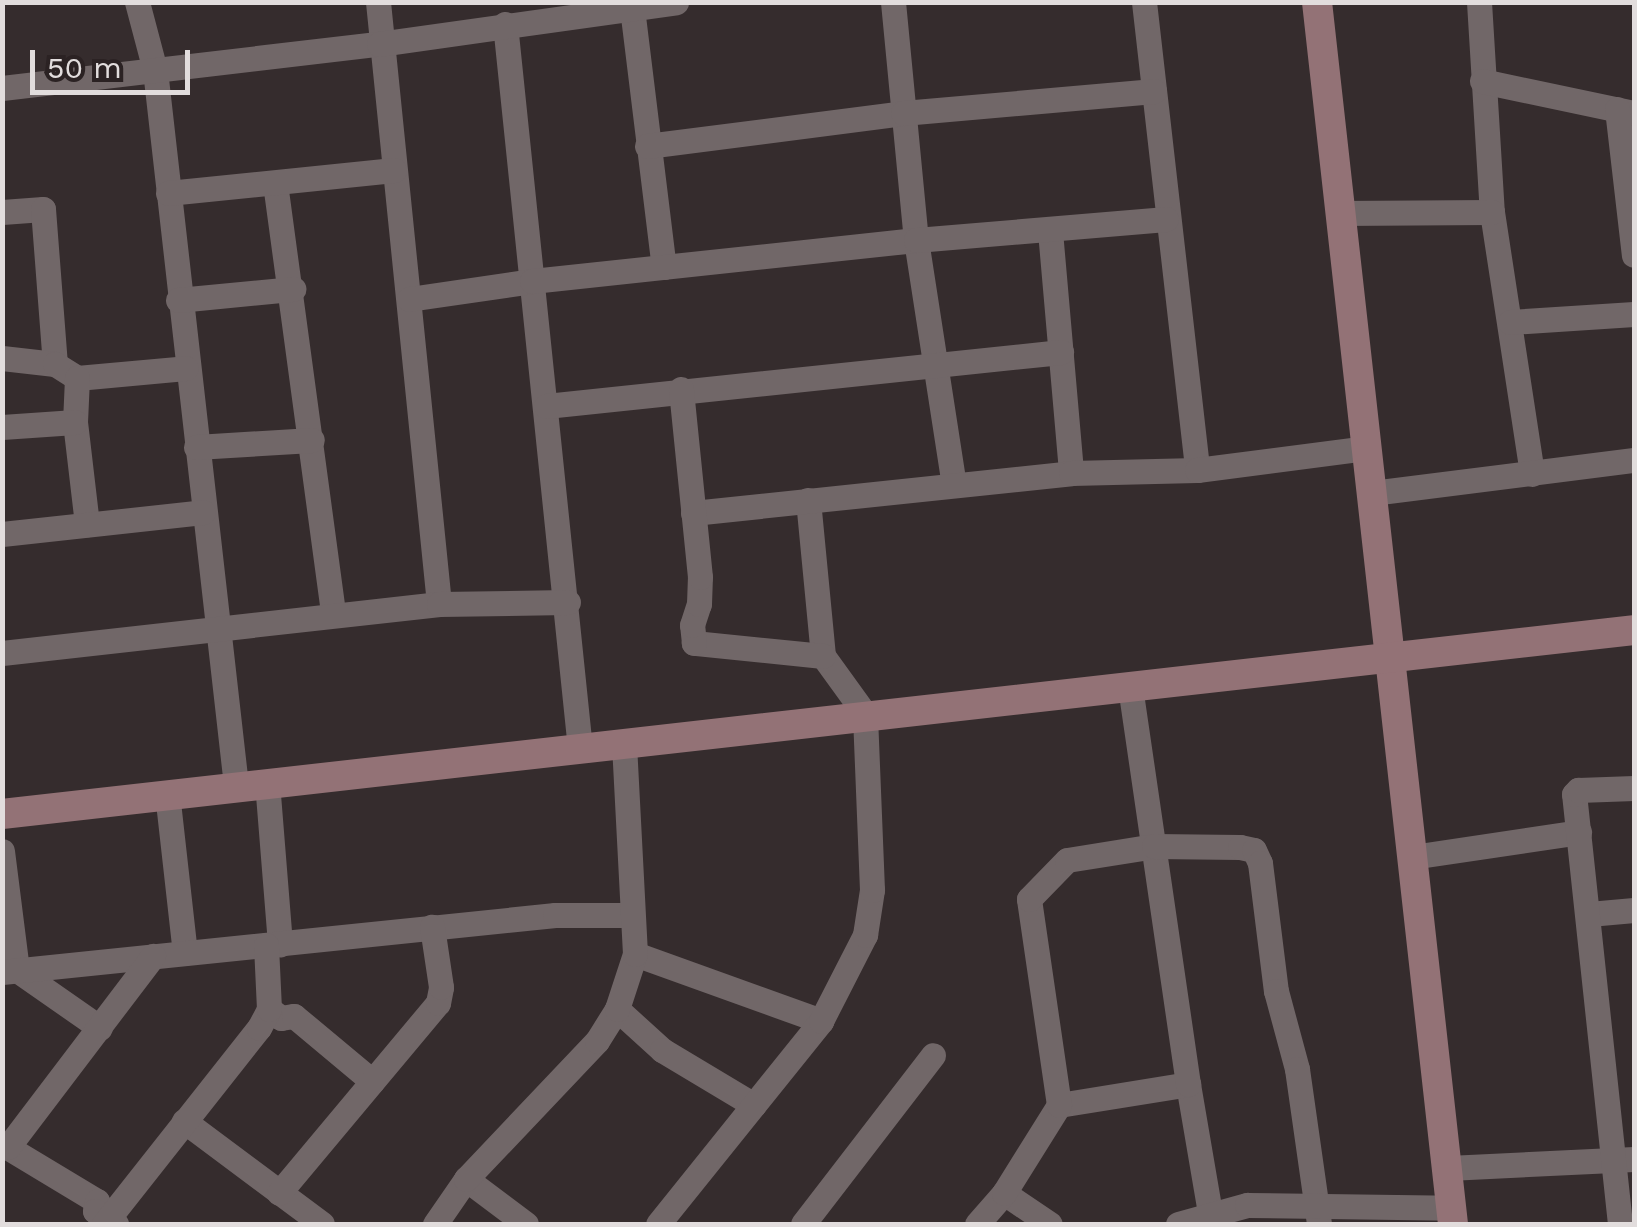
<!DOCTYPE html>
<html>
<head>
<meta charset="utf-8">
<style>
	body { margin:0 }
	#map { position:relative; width:1637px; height:1227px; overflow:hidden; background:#352c2d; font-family:"Work Sans",sans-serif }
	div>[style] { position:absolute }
	.street>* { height:25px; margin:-12.5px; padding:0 12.5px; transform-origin:12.5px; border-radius:12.5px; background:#716768 }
	.secondary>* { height:30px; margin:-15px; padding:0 15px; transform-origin:15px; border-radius:15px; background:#937276 }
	span { translate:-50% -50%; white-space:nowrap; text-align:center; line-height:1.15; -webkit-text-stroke:10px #2b2223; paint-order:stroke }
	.frame { position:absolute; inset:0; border:5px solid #e2dddd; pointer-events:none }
	.scale { position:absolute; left:30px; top:50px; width:160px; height:45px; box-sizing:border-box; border:5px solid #e2dddd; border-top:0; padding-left:12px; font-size:30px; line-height:35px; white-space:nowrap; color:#e2dddd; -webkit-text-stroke:8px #2b2223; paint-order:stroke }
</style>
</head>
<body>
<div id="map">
	<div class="street">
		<i style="left:137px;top:2px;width:70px;rotate:75.2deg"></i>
		<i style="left:155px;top:70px;width:720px;rotate:83.54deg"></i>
		<i style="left:378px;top:2px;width:605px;rotate:84.21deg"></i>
		<i style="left:893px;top:2px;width:239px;rotate:84.5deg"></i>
		<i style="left:916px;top:240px;width:248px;rotate:81.2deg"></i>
		<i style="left:1144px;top:2px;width:471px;rotate:83.5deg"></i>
		<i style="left:1479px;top:2px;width:210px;rotate:86.5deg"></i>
		<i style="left:1492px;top:212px;width:265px;rotate:81.3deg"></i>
		<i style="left:632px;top:8px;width:261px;rotate:83deg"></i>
		<i style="left:505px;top:24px;width:728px;rotate:84.09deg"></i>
		<i style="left:1482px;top:81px;width:155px;rotate:11.9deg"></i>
		<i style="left:2px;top:88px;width:380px;rotate:-6.7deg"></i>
		<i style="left:379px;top:44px;width:300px;rotate:-8deg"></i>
		<i style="left:1617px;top:109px;width:147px;rotate:83.4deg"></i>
		<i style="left:647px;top:146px;width:258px;rotate:-7.3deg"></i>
		<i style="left:903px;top:113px;width:252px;rotate:-5deg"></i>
		<i style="left:275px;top:183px;width:435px;rotate:82.3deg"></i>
		<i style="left:168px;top:193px;width:227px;rotate:-5.8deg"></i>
		<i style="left:2px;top:212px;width:41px;rotate:-4.2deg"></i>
		<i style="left:43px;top:209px;width:155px;rotate:85.6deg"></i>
		<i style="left:1338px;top:213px;width:154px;rotate:-0.4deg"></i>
		<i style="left:1050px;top:231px;width:243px;rotate:85deg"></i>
		<i style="left:409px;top:299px;width:124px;rotate:-8.3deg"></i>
		<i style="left:532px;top:281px;width:386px;rotate:-6.1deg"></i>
		<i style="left:916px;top:240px;width:251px;rotate:-4.8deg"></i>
		<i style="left:178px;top:300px;width:116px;rotate:-5.5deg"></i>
		<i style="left:1510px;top:322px;width:124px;rotate:-3.7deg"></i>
		<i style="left:2px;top:358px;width:53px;rotate:6.5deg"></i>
		<i style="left:55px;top:364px;width:26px;rotate:32deg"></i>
		<i style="left:77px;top:378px;width:109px;rotate:-5.2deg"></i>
		<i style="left:77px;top:378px;width:44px;rotate:92.6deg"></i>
		<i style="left:75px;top:422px;width:103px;rotate:83.3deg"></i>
		<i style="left:546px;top:406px;width:518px;rotate:-5.99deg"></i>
		<i style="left:2px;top:427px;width:73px;rotate:-3.9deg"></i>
		<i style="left:196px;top:447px;width:116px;rotate:-3.5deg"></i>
		<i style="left:1372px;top:493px;width:264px;rotate:-7.2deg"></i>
		<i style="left:808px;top:500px;width:157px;rotate:84.5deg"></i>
		<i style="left:693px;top:513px;width:380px;rotate:-6deg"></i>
		<i style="left:1071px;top:473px;width:126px;rotate:-1.4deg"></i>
		<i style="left:1197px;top:470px;width:170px;rotate:-7.4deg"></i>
		<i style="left:2px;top:534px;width:202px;rotate:-6.2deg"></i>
		<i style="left:2px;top:653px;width:440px;rotate:-6.4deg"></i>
		<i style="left:439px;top:604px;width:129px;rotate:-0.9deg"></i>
		<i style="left:267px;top:782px;width:163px;rotate:85.4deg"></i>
		<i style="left:167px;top:793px;width:161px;rotate:83.6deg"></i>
		<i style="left:2px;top:851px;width:120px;rotate:82.8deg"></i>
		<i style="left:17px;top:970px;width:101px;rotate:34.9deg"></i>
		<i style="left:1412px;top:857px;width:169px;rotate:-8.5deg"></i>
		<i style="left:1589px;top:914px;width:45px;rotate:-5.1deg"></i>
		<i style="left:635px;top:954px;width:198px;rotate:19.8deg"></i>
		<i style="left:2px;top:972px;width:556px;rotate:-5.88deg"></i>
		<i style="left:555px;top:915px;width:75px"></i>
		<i style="left:269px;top:1009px;width:15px;rotate:37deg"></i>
		<i style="left:281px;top:1018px;width:13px;rotate:-9deg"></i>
		<i style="left:294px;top:1016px;width:102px;rotate:39.8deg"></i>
		<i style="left:617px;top:1009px;width:61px;rotate:42.3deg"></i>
		<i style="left:662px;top:1050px;width:107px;rotate:30.9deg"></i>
		<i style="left:1188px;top:1084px;width:131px;rotate:80.3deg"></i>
		<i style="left:1059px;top:1105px;width:131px;rotate:-9.2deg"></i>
		<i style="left:1188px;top:1084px;width:402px;rotate:-98.3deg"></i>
		<i style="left:184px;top:1121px;width:172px;rotate:36.7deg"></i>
		<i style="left:2px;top:1144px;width:111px;rotate:31deg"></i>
		<i style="left:97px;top:1201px;width:10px;rotate:101deg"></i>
		<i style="left:95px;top:1211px;width:25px;rotate:32deg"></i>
		<i style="left:8px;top:1147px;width:240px;rotate:-52.8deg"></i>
		<i style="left:1448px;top:1168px;width:186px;rotate:-2.8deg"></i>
		<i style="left:466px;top:1179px;width:75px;rotate:36.9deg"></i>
		<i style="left:279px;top:1193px;width:248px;rotate:-50.1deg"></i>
		<i style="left:438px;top:1003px;width:16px;rotate:-79deg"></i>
		<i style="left:441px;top:987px;width:61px;rotate:-98.5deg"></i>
		<i style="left:1004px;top:1193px;width:55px;rotate:34deg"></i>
		<i style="left:104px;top:1224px;width:250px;rotate:-51.7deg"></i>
		<i style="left:259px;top:1028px;width:21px;rotate:-62deg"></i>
		<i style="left:269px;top:1009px;width:64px;rotate:-92.7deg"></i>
		<i style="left:435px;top:1224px;width:55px;rotate:-55.4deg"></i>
		<i style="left:466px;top:1179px;width:190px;rotate:-46.5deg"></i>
		<i style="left:597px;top:1041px;width:38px;rotate:-58deg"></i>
		<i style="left:617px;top:1009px;width:58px;rotate:-71.9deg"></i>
		<i style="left:635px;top:954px;width:211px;rotate:-93deg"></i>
		<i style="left:658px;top:1224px;width:260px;rotate:-51.2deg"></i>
		<i style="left:821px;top:1021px;width:97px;rotate:-62.9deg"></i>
		<i style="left:865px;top:935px;width:46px;rotate:-81.2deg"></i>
		<i style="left:872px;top:890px;width:176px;rotate:-92.3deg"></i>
		<i style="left:865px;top:714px;width:72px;rotate:-125.9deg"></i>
		<i style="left:823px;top:656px;width:130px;rotate:-174.2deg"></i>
		<i style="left:694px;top:643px;width:18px;rotate:-96deg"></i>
		<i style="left:692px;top:625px;width:22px;rotate:-72deg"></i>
		<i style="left:699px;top:604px;width:27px;rotate:-88deg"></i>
		<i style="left:700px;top:577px;width:189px;rotate:-95.8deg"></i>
		<i style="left:803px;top:1224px;width:213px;rotate:-52.4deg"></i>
		<i style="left:977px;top:1224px;width:41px;rotate:-48.9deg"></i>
		<i style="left:1004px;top:1193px;width:104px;rotate:-58deg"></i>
		<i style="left:1059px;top:1105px;width:208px;rotate:-98.3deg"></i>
		<i style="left:1029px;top:899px;width:54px;rotate:-45.7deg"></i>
		<i style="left:1067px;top:860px;width:88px;rotate:-9.1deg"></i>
		<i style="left:1154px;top:846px;width:86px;rotate:0.7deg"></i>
		<i style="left:1240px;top:847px;width:14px;rotate:12deg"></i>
		<i style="left:1254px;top:850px;width:14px;rotate:65deg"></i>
		<i style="left:1260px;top:863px;width:129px;rotate:82.9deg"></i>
		<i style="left:1276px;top:991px;width:81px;rotate:74.9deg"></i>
		<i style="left:1297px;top:1069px;width:157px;rotate:81.9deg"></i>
		<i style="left:1178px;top:1224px;width:72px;rotate:-15.4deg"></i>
		<i style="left:1247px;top:1205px;width:204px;rotate:0.8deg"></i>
		<i style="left:1620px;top:1224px;width:432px;rotate:-96.1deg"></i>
		<i style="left:1574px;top:794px;width:6px;rotate:-45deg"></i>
		<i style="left:1578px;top:790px;width:56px;rotate:-2deg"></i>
	</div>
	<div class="secondary">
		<i style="left:1317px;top:2px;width:1230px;rotate:83.65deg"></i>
		<i style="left:2px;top:814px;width:1642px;rotate:-6.43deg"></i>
	</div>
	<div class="frame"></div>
	<div class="scale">50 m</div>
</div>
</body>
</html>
